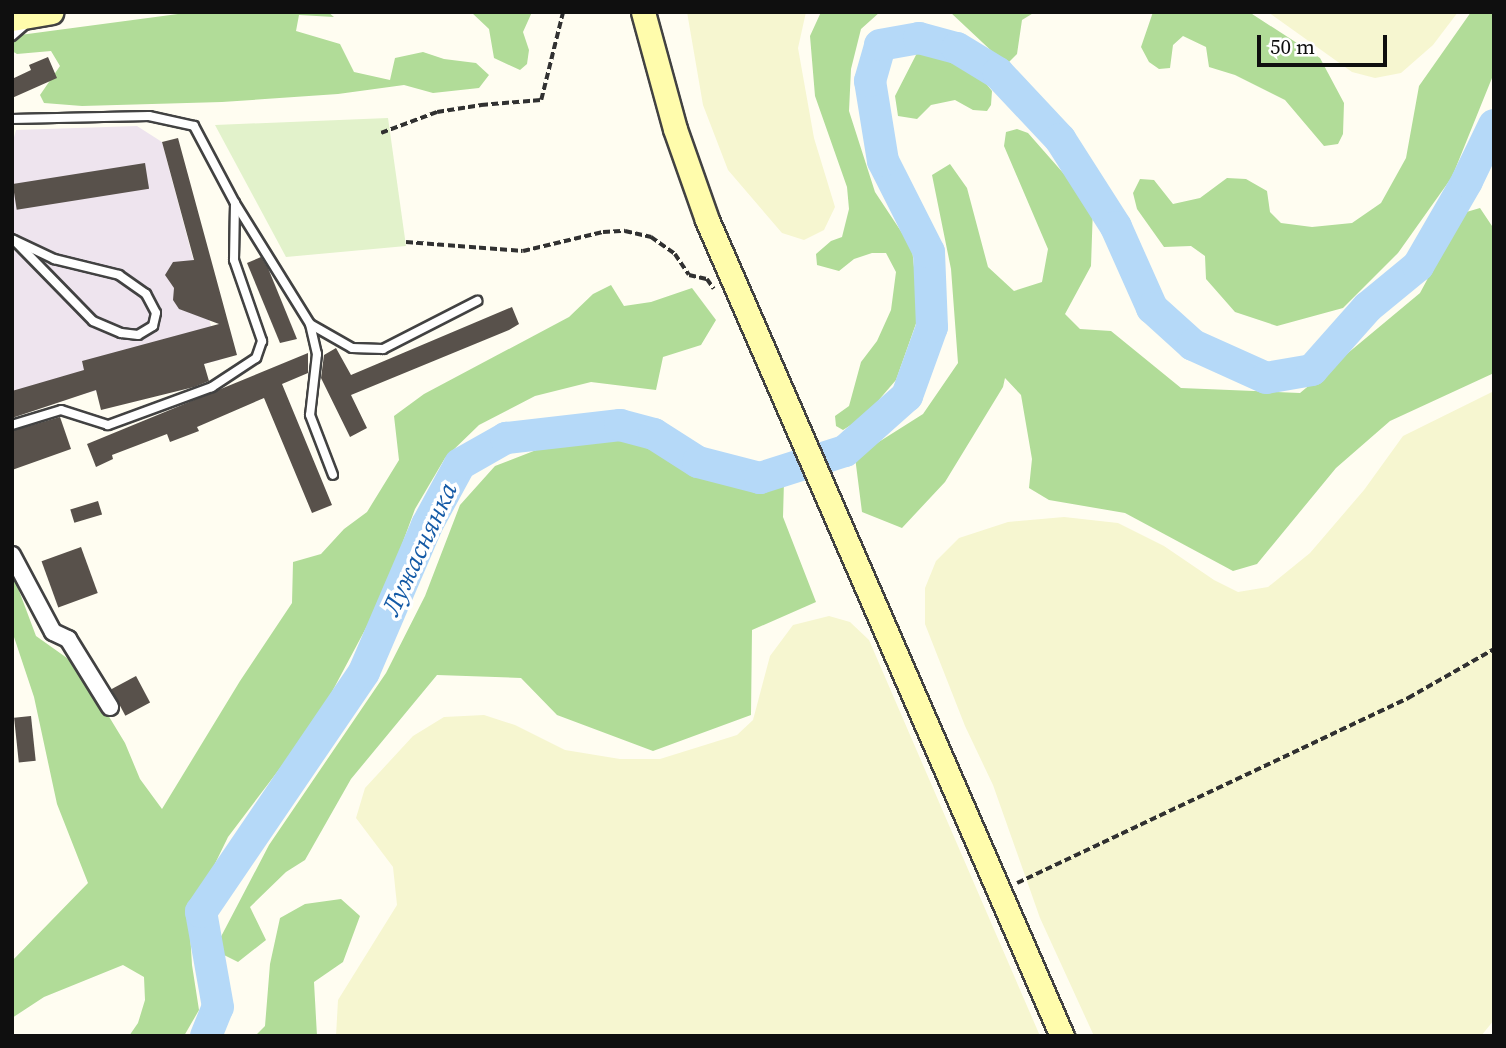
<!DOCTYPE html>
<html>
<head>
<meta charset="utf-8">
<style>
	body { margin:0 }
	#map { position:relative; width:1506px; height:1048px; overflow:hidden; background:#fffdf1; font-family:"Source Serif 4",serif }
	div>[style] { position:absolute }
	.industrial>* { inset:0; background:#eee4ee }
	.farmland>* { inset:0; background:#f6f6d0 }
	.forest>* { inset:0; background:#b1dc98 }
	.pitch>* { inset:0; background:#e2f2cb }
	.river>* { height:32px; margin:-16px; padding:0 16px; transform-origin:16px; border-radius:16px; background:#b5d9f8 }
	.building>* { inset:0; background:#58514b; transform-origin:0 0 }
	.path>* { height:3.5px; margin-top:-1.75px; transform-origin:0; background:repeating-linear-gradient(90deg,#313131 0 7px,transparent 0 10.5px) }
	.roads { filter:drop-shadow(2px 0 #424242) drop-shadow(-2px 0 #424242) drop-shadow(0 2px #424242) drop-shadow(0 -2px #424242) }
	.lane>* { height:8px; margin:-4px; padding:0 4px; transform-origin:4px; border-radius:4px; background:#fff }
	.street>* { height:16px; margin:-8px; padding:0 8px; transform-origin:8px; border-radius:8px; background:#fff }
	.secondary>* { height:23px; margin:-11.5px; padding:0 11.5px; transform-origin:11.5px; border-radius:11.5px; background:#fffcac }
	span { translate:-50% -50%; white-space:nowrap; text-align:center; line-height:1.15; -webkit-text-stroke:7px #fff; paint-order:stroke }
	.water-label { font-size:26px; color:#145aa6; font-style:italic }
	.frame { position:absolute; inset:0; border:14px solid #0f0f0f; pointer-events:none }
	.scale { position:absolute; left:1257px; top:35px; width:130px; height:32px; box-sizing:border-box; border:4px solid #0f0f0f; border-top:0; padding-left:9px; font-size:21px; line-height:24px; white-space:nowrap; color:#0f0f0f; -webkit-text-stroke:5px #fff; paint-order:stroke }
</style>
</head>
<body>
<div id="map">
	<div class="industrial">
		<i style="clip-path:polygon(137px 126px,162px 142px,220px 360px,59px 400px,12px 391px,12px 145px,16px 130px)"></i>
	</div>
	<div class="farmland">
		<i style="clip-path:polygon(687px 12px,806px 12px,798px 48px,814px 138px,835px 207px,824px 230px,804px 240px,782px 233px,728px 170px,703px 105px)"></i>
		<i style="clip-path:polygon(1268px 12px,1458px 12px,1433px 45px,1401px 73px,1375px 78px,1352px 72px)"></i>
		<i style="clip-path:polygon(1494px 391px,1494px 1020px,1481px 1036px,1094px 1036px,1040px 918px,993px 785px,965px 726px,925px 624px,925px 588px,936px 561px,959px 538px,1008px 522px,1064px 517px,1118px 523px,1164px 546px,1214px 580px,1238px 592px,1268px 587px,1310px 553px,1364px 490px,1403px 436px)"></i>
		<i style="clip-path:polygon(829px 616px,850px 622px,869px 640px,1040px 1036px,336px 1036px,338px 1000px,397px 905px,393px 867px,356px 818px,365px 788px,413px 736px,444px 717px,484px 715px,515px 725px,565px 750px,620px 759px,660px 759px,737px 735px,753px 720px,770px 656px,793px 625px)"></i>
	</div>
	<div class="forest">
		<i style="clip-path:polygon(193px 12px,328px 12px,334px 17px,299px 15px,296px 31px,340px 44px,354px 72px,390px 80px,395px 58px,423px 52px,444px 59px,476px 63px,489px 75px,479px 88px,433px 93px,404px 85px,338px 94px,222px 102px,82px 106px,44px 103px,40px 95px,60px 66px,51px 51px,17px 54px,12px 51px,12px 43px,20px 35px)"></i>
		<i style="clip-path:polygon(471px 12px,532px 12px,523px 32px,529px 50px,527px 64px,520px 70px,494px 58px,489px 29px)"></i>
		<i style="clip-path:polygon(821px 12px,880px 12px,861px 29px,851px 69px,849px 111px,875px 192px,912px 248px,919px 315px,896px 380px,865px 416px,843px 430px,836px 426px,835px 416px,849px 406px,861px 362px,877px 341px,891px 310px,896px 272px,886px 253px,872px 253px,854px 259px,839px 271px,817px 265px,816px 254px,831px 241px,842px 237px,849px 209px,847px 187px,815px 96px,810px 36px)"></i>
		<i style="clip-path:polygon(950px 12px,1035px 12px,1022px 20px,1017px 54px,1009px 62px,998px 57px)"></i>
		<i style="clip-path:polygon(1153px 12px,1249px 12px,1320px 58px,1344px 103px,1343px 134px,1338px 144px,1324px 146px,1285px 100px,1235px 75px,1209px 67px,1206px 47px,1183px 36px,1173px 45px,1170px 68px,1159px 69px,1149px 62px,1141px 47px)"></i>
		<i style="clip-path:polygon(1471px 12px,1494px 12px,1494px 73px,1452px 177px,1398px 253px,1343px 308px,1277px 326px,1235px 312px,1206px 279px,1205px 256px,1191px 246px,1164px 247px,1137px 209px,1133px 193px,1140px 179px,1154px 180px,1173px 204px,1200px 198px,1227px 178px,1246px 179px,1267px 191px,1270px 212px,1281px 223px,1312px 227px,1352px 223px,1381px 203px,1406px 158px,1419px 86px)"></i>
		<i style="clip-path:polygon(933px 51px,975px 70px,992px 91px,991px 105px,987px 111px,973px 110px,955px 100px,931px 105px,917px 119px,898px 116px,895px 96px,917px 53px)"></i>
		<i style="clip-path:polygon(1017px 129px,1028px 133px,1093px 207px,1091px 266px,1065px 314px,1080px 329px,1111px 331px,1181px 388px,1300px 393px,1420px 293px,1463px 213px,1480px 208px,1494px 229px,1494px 373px,1390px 421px,1336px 468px,1257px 564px,1233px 571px,1125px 513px,1049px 500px,1029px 488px,1032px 459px,1021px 395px,1005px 378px,1003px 387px,945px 482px,902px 528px,862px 512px,855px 457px,923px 414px,958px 363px,951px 269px,932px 175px,950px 164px,967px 188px,988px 267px,1014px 291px,1042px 282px,1048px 249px,1004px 146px,1006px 132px)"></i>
		<i style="clip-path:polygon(611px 285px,624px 306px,651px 302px,692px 288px,716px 320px,701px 345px,663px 357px,656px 390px,591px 382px,535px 396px,479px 425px,445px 458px,415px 509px,383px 596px,318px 718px,228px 837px,189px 917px,192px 965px,199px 1010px,184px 1036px,129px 1036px,138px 1023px,145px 1000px,144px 977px,123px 965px,44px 997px,12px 1018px,12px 961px,88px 883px,57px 804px,34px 697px,12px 631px,12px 572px,36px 636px,67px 658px,91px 687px,125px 743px,140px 779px,162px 809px,240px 681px,292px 603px,293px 562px,321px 554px,344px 529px,367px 512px,399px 460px,394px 416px,424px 394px,569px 317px,593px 294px)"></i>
		<i style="clip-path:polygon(598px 426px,664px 444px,717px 472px,744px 478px,784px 481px,783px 517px,816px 602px,752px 630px,751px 715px,653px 751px,557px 715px,521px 678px,437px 675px,351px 779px,305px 860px,286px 872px,250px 907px,266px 940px,238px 962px,214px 950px,269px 845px,386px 673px,425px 596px,460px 505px,495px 466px)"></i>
		<i style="clip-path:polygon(341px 899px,360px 916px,343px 962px,314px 982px,317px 1036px,255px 1036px,265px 1026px,270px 964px,280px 918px,305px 904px)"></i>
	</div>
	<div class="pitch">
		<i style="clip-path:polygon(388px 118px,406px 246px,286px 257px,215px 125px)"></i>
	</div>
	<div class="river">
		<i style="left:206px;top:1036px;width:31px;rotate:-68deg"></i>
		<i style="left:218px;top:1007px;width:97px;rotate:-100.1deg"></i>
		<i style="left:201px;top:912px;width:290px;rotate:-55.8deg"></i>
		<i style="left:364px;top:672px;width:160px;rotate:-66.8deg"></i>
		<i style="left:427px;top:525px;width:69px;rotate:-61.6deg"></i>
		<i style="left:460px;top:464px;width:53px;rotate:-29.5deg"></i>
		<i style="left:506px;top:438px;width:115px;rotate:-6.5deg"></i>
		<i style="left:620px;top:425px;width:35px;rotate:15deg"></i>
		<i style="left:654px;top:434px;width:52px;rotate:32.5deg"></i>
		<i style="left:698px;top:462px;width:64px;rotate:14.5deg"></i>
		<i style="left:760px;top:478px;width:89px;rotate:-17.6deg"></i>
		<i style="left:845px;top:451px;width:83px;rotate:-41.6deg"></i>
		<i style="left:907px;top:396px;width:73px;rotate:-70.1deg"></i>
		<i style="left:932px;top:327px;width:75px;rotate:-92.3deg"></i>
		<i style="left:929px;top:252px;width:102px;rotate:-116.8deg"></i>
		<i style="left:883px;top:161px;width:81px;rotate:-99.2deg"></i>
		<i style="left:870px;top:81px;width:37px;rotate:-74deg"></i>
		<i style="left:880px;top:45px;width:40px;rotate:-10deg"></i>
		<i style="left:919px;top:38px;width:39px;rotate:15deg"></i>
		<i style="left:957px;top:48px;width:48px;rotate:31.4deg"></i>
		<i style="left:998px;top:73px;width:91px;rotate:46.8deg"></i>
		<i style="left:1060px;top:139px;width:104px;rotate:57.5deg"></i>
		<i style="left:1116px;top:227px;width:89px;rotate:66deg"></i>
		<i style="left:1152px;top:308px;width:55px;rotate:42.1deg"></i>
		<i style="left:1193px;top:345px;width:80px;rotate:24.3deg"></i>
		<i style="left:1266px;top:378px;width:47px;rotate:-9.9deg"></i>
		<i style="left:1312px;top:370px;width:84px;rotate:-48.4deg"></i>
		<i style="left:1368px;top:307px;width:65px;rotate:-39.4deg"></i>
		<i style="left:1418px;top:266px;width:98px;rotate:-60deg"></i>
		<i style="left:1467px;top:181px;width:62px;rotate:-64.3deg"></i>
	</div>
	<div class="building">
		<i style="clip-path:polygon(48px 57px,57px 78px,12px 98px,12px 79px,31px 70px,29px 65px)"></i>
		<i style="clip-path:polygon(178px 138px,237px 355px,204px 364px,209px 381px,194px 387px,101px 410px,96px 390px,12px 418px,12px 391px,84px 370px,82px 361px,219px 324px,179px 309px,173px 300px,174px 288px,165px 275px,173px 262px,194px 260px,162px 142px)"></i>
		<i style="left:145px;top:163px;width:26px;height:134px;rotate:81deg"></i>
		<i style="clip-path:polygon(261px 257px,268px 268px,297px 339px,280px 343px,247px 263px)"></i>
		<i style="clip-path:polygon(512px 307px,519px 324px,509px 330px,351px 395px,367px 428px,350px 437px,321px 378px,324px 355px,336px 348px,351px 375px)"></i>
		<i style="clip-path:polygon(308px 353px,308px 373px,282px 384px,332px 505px,312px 513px,264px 398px,197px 427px,199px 431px,170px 442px,167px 434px,112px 455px,113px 459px,96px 467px,87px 444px)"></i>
		<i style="clip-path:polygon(60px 417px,71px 449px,12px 470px,12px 431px)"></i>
		<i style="left:98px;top:501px;width:14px;height:29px;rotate:73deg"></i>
		<i style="left:81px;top:547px;width:49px;height:42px;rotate:70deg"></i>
		<i style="left:136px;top:676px;width:30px;height:28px;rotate:62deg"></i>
		<i style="left:31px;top:716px;width:45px;height:17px;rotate:84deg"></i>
	</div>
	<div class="path">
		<i style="left:381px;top:133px;width:60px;rotate:-20.6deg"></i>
		<i style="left:437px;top:112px;width:45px;rotate:-9deg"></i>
		<i style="left:481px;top:105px;width:60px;rotate:-4.8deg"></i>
		<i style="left:541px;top:100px;width:91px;rotate:-76deg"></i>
		<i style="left:406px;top:242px;width:117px;rotate:4.4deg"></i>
		<i style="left:523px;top:251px;width:82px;rotate:-13.4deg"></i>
		<i style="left:603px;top:232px;width:22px;rotate:-3deg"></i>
		<i style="left:625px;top:231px;width:27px;rotate:13deg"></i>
		<i style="left:651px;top:237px;width:29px;rotate:35deg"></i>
		<i style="left:675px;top:254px;width:25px;rotate:56deg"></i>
		<i style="left:689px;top:275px;width:18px;rotate:13deg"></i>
		<i style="left:707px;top:279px;width:12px;rotate:55deg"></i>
		<i style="left:1017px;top:883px;width:433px;rotate:-25.3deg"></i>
		<i style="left:1408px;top:698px;width:99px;rotate:-29.7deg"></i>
	</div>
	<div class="roads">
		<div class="lane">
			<i style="left:12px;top:36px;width:18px;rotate:-41deg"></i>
			<i style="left:12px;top:119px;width:137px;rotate:-1.3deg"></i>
			<i style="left:149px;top:116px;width:46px;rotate:12.5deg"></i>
			<i style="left:194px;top:126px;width:87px;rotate:62deg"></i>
			<i style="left:235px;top:203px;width:57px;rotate:91deg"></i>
			<i style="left:234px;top:260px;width:86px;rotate:70.9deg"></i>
			<i style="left:262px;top:341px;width:18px;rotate:109deg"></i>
			<i style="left:256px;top:358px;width:53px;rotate:146.6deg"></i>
			<i style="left:212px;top:387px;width:111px;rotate:159.9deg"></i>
			<i style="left:108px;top:425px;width:49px;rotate:-162.3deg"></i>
			<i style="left:61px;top:410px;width:51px;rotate:163deg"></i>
			<i style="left:235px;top:203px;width:142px;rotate:58.2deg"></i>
			<i style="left:310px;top:324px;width:48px;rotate:29.7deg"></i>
			<i style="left:352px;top:348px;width:31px;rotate:2deg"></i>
			<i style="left:383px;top:349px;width:106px;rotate:-27.1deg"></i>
			<i style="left:12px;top:239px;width:47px;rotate:25.5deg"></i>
			<i style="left:54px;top:259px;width:67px;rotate:13.8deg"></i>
			<i style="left:119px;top:275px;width:33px;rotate:35deg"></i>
			<i style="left:146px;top:294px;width:21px;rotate:62deg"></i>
			<i style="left:156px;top:313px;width:13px;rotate:103deg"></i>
			<i style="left:153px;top:326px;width:17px;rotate:149deg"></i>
			<i style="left:138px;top:335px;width:17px;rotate:-173deg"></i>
			<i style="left:121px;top:333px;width:30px;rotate:-157deg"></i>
			<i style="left:93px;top:321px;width:112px;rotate:-134.3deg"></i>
			<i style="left:310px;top:324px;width:31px;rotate:77deg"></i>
			<i style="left:317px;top:354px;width:61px;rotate:96.5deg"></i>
			<i style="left:310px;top:415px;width:64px;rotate:69deg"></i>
		</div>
		<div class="street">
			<i style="left:12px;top:555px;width:87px;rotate:62deg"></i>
			<i style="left:53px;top:632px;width:17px;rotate:25deg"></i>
			<i style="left:68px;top:639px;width:80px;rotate:58.3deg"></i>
		</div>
		<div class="secondary">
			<i style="left:643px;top:12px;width:121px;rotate:74.7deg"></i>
			<i style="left:675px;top:129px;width:96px;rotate:70.6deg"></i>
			<i style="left:707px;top:220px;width:890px;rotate:66.49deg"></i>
			<i style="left:12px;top:19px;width:40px;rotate:-10deg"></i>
		</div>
	</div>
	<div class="water-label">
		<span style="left:420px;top:549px;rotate:-65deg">Лужаснянка</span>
	</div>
	<div class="frame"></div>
	<div class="scale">50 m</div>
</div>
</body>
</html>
